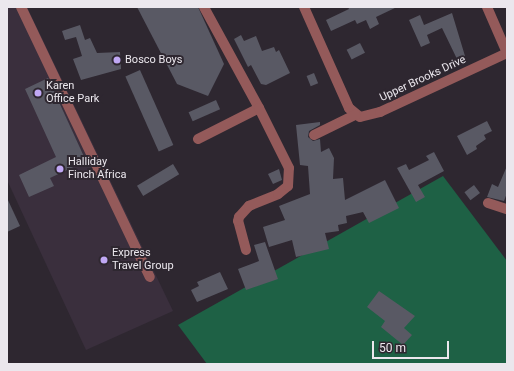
<!DOCTYPE html>
<html>
<head>
<meta charset="utf-8">
<style>
	body { margin:0 }
	#map { position:relative; width:514px; height:371px; overflow:hidden; background:#2e2730; font-family:Roboto,sans-serif }
	div>[style] { position:absolute }
	.built>* { inset:0; background:#3a2f3d }
	.green>* { inset:0; background:#1e6145 }
	.building>* { inset:0; background:#595964; transform-origin:0 0 }
	.minor>* { height:10px; margin:-5px; padding:0 5px; transform-origin:5px; border-radius:5px; background:#945a5a }
	.dots>* { width:11px; height:11px; translate:-50% -50%; box-sizing:border-box; border:2px solid #2e2730; border-radius:50% }
	span { translate:-50% -50%; white-space:nowrap; text-align:center; line-height:1.15; -webkit-text-stroke:4px #2e2730; paint-order:stroke }
	.poi-label { font-size:11px; color:#ebe7ed }
	.left { translate:0 -50%; text-align:left }
	.street-label { font-size:11px; color:#ebe7ed }
	.frame { position:absolute; inset:0; border:8px solid #ebe7ed; pointer-events:none }
	.scale { position:absolute; left:372px; top:341px; width:77px; height:18px; box-sizing:border-box; border:2px solid #ebe7ed; border-top:0; padding-left:5px; font-size:12px; line-height:14px; white-space:nowrap; color:#ebe7ed; -webkit-text-stroke:3px #2e2730; paint-order:stroke }
</style>
</head>
<body>
<div id="map">
	<div class="built">
		<i style="clip-path:polygon(7px 7px,27px 7px,173px 311px,86px 350px,7px 180px)"></i>
	</div>
	<div class="green">
		<i style="clip-path:polygon(443px 176px,507px 261px,507px 364px,207px 364px,178px 325px)"></i>
	</div>
	<div class="building">
		<i style="clip-path:polygon(137px 7px,198px 7px,224px 64px,208px 96px,177px 84px)"></i>
		<i style="clip-path:polygon(348px 7px,397px 7px,376px 17px,379px 24px,370px 29px,366px 20px,357px 24px,355px 20px,331px 31px,326px 20px,349px 9px)"></i>
		<i style="clip-path:polygon(452px 13px,465px 56px,457px 59px,442px 28px,427px 35px,430px 43px,421px 47px,409px 20px,420px 15px,424px 25px)"></i>
		<i style="clip-path:polygon(80px 25px,85px 40px,90px 38px,97px 53px,120px 52px,121px 69px,81px 80px,73px 59px,82px 56px,76px 37px,65px 40px,62px 31px)"></i>
		<i style="clip-path:polygon(241px 35px,244px 41px,256px 36px,262px 51px,274px 47px,276px 52px,279px 50px,290px 73px,266px 85px,261px 84px,251px 65px,248px 67px,234px 39px)"></i>
		<i style="left:360px;top:43px;width:11px;height:15px;rotate:63deg"></i>
		<i style="left:140px;top:70px;width:82px;height:16px;rotate:66deg"></i>
		<i style="left:314px;top:73px;width:11px;height:8px;rotate:68deg"></i>
		<i style="clip-path:polygon(48px 78px,86px 161px,50px 178px,54px 186px,29px 197px,19px 175px,56px 157px,25px 89px)"></i>
		<i style="left:216px;top:100px;width:10px;height:30px;rotate:66deg"></i>
		<i style="clip-path:polygon(487px 121px,492px 131px,484px 135px,486px 139px,476px 146px,477px 149px,467px 155px,457px 136px)"></i>
		<i style="clip-path:polygon(320px 122px,320px 125px,309px 131px,308px 137px,313px 141px,320px 139px,321px 152px,329px 148px,334px 158px,333px 179px,343px 178px,345px 200px,385px 180px,399px 208px,369px 223px,363px 212px,346px 216px,347px 223px,338px 225px,339px 231px,325px 233px,329px 249px,296px 257px,292px 240px,269px 247px,263px 227px,285px 220px,279px 206px,310px 194px,308px 166px,300px 165px,296px 125px)"></i>
		<i style="clip-path:polygon(434px 152px,444px 171px,418px 185px,425px 197px,416px 202px,397px 168px,406px 164px,409px 170px,429px 160px,426px 156px)"></i>
		<i style="left:173px;top:164px;width:12px;height:42px;rotate:59deg"></i>
		<i style="clip-path:polygon(507px 166px,507px 193px,504px 201px,487px 197px,492px 184px,498px 187px)"></i>
		<i style="clip-path:polygon(279px 169px,282px 180px,273px 184px,268px 174px)"></i>
		<i style="left:474px;top:185px;width:10px;height:12px;rotate:53deg"></i>
		<i style="clip-path:polygon(7px 198px,20px 226px,7px 232px)"></i>
		<i style="clip-path:polygon(265px 242px,278px 279px,246px 290px,238px 269px,259px 261px,254px 245px)"></i>
		<i style="clip-path:polygon(220px 272px,228px 289px,197px 302px,191px 290px,199px 286px,197px 282px)"></i>
		<i style="clip-path:polygon(379px 291px,415px 316px,404px 328px,412px 335px,403px 345px,381px 327px,385px 321px,367px 307px)"></i>
	</div>
	<div class="minor">
		<i style="left:21px;top:7px;width:299px;rotate:64.5deg"></i>
		<i style="left:304px;top:7px;width:111px;rotate:66deg"></i>
		<i style="left:349px;top:108px;width:14px;rotate:39deg"></i>
		<i style="left:360px;top:117px;width:21px;rotate:-14deg"></i>
		<i style="left:380px;top:112px;width:140px;rotate:-24.9deg"></i>
		<i style="left:487px;top:7px;width:50px;rotate:66.5deg"></i>
		<i style="left:314px;top:135px;width:46px;rotate:-26deg"></i>
		<i style="left:198px;top:139px;width:68px;rotate:-26.9deg"></i>
		<i style="left:259px;top:108px;width:115px;rotate:-118.6deg"></i>
		<i style="left:488px;top:203px;width:20px;rotate:18deg"></i>
		<i style="left:246px;top:250px;width:30px;rotate:-105deg"></i>
		<i style="left:238px;top:221px;width:4px;rotate:-76deg"></i>
		<i style="left:239px;top:217px;width:15px;rotate:-48deg"></i>
		<i style="left:249px;top:206px;width:31px;rotate:-22deg"></i>
		<i style="left:278px;top:194px;width:13px;rotate:-39deg"></i>
		<i style="left:288px;top:186px;width:18px;rotate:-87deg"></i>
		<i style="left:289px;top:168px;width:67px;rotate:-116.6deg"></i>
	</div>
	<div class="dots">
		<i style="left:117px;top:60px;background:#c0a8f4"></i>
		<i style="left:38px;top:93px;background:#c0a8f4"></i>
		<i style="left:60px;top:169px;background:#c0a8f4"></i>
		<i style="left:104px;top:260px;background:#c0a8f4"></i>
	</div>
	<div class="poi-label">
		<span class="left" style="left:125px;top:60px">Bosco Boys</span>
		<span class="left" style="left:46px;top:93px">Karen<br>Office Park</span>
		<span class="left" style="left:68px;top:169px">Halliday<br>Finch Africa</span>
		<span class="left" style="left:112px;top:260px">Express<br>Travel Group</span>
	</div>
	<div class="street-label">
		<span style="left:423px;top:79px;rotate:-25deg">Upper Brooks Drive</span>
	</div>
	<div class="frame"></div>
	<div class="scale">50 m</div>
</div>
</body>
</html>
